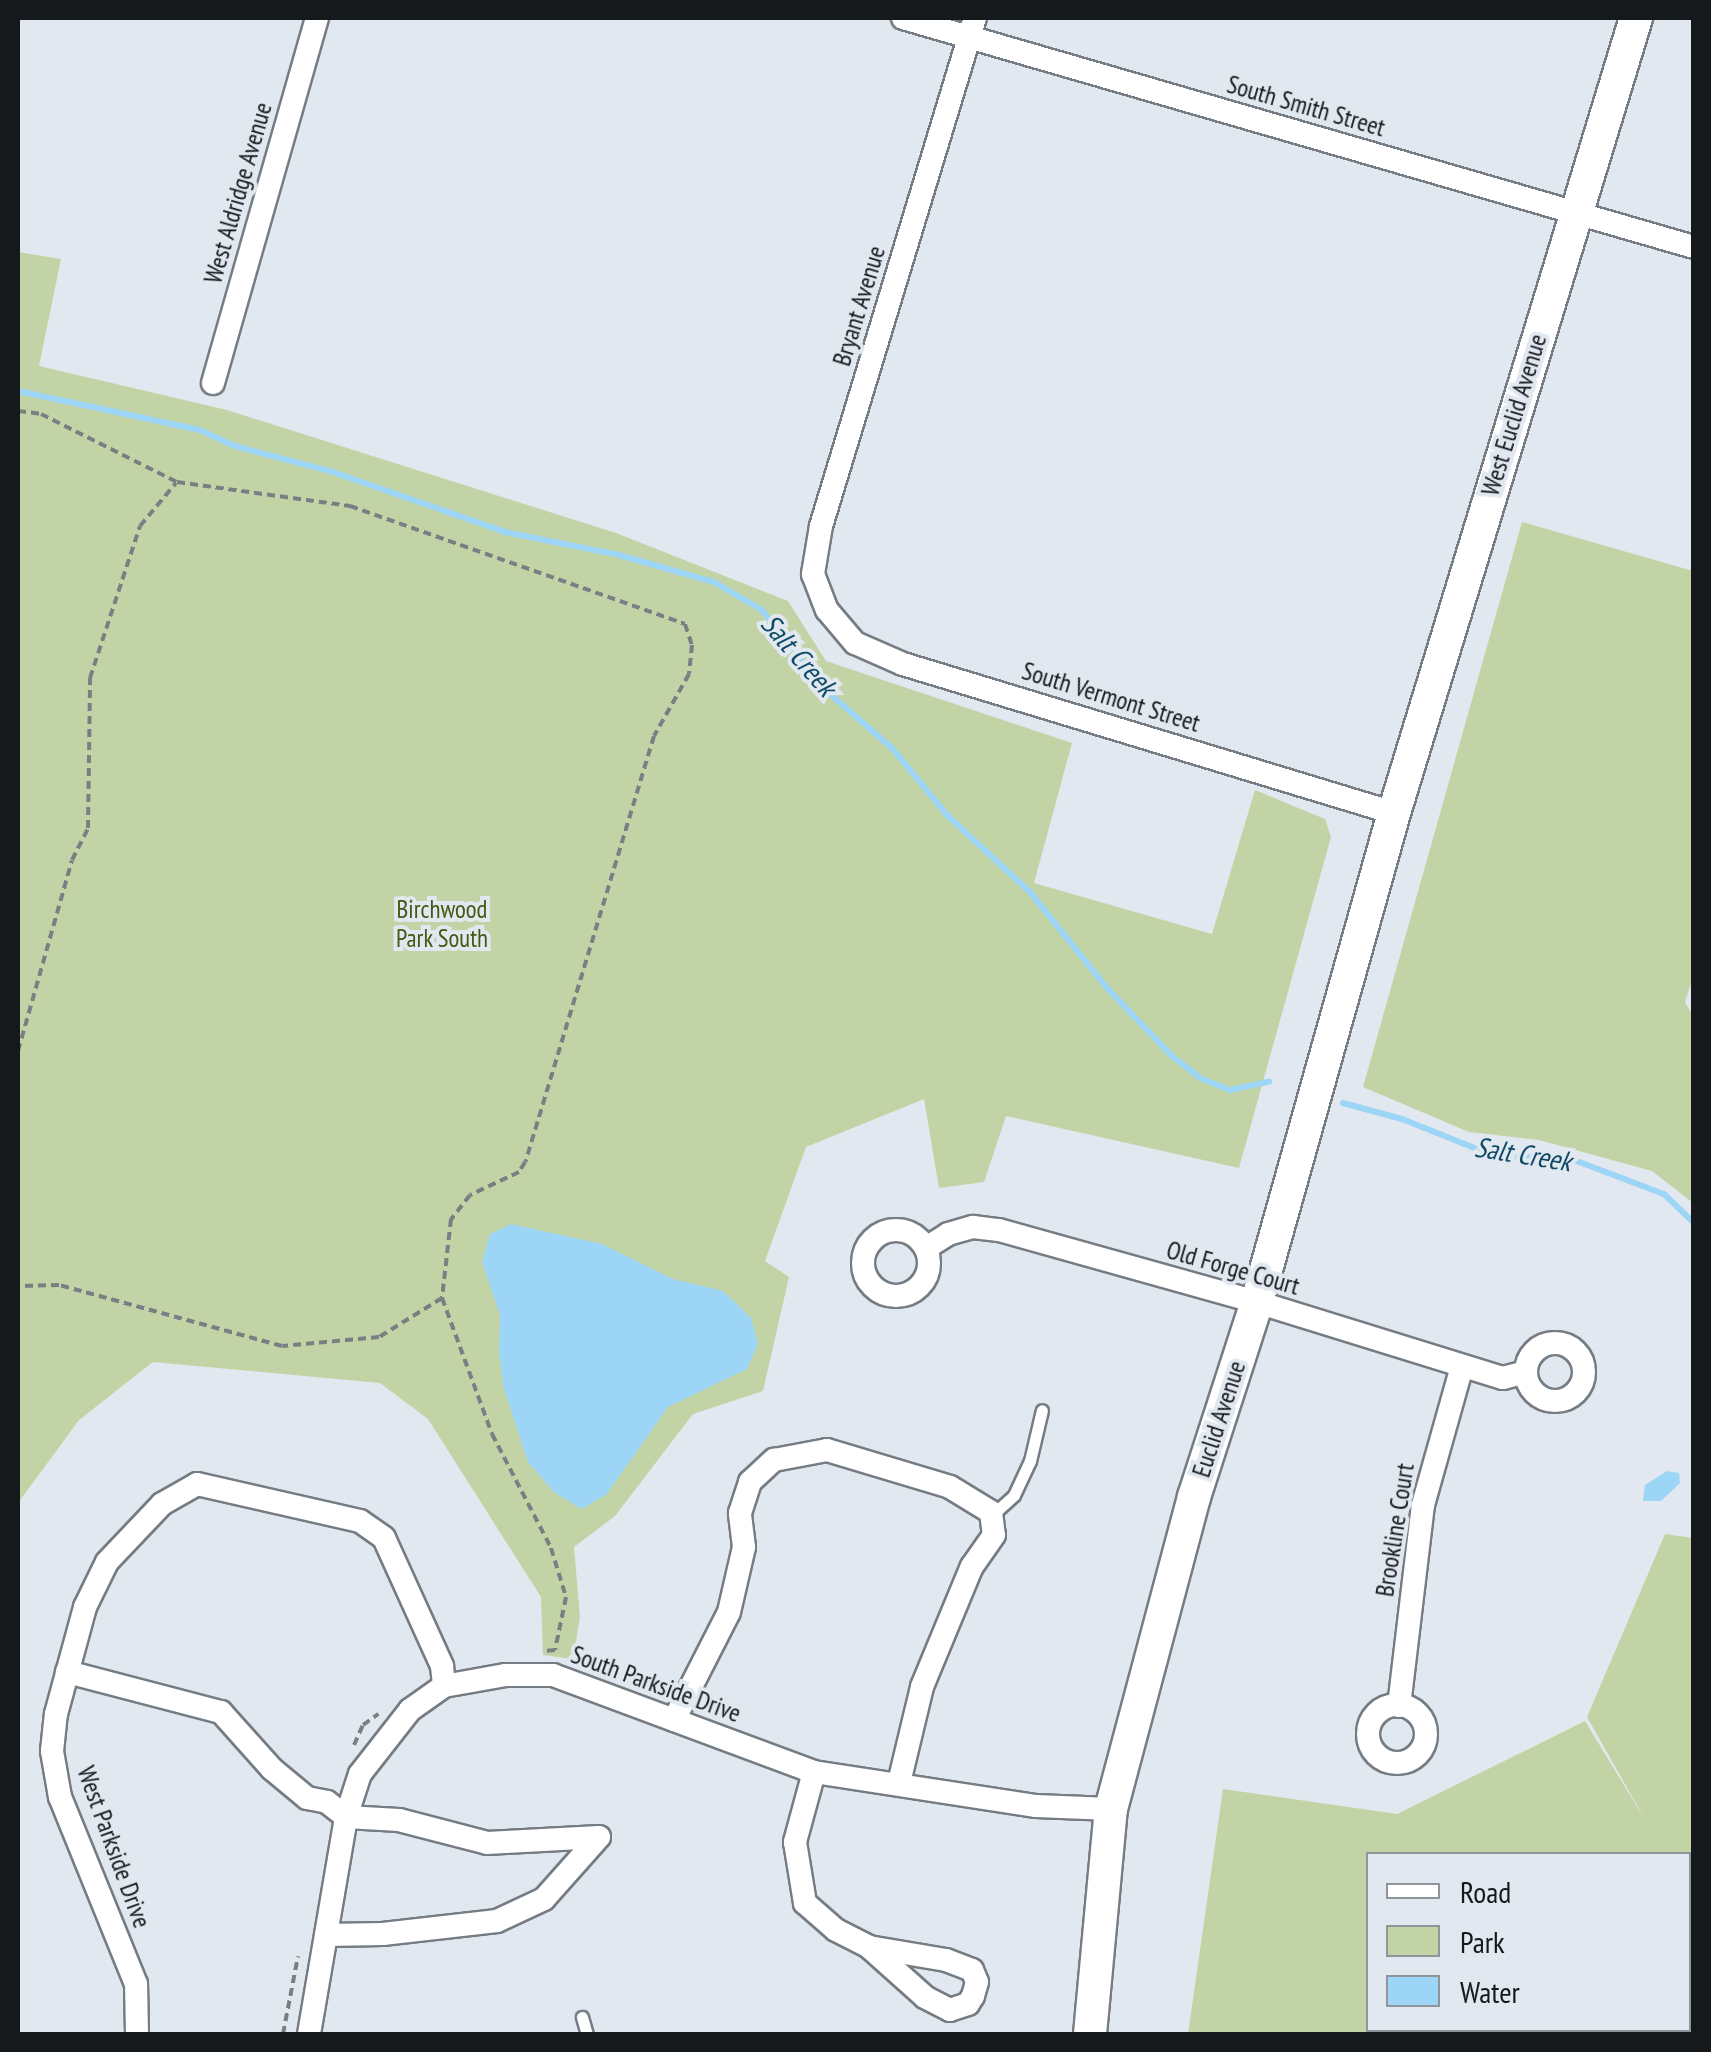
<!DOCTYPE html>
<html>
<head>
<meta charset="utf-8">
<style>
	body { margin:0 }
	#map { position:relative; width:1711px; height:2052px; overflow:hidden; background:#e1e8f0; font-family:"PT Sans Narrow",sans-serif }
	div>[style] { position:absolute }
	.green>* { inset:0; background:#c2d4a6 }
	.water>* { inset:0; background:#9cd5f6 }
	.stream>* { height:6px; margin:-3px; padding:0 3px; transform-origin:3px; border-radius:3px; background:#9cd5f6 }
	.path>* { height:4px; margin-top:-2px; transform-origin:0; background:repeating-linear-gradient(90deg,#7a7f84 0 8px,transparent 0 13px) }
	.roads { filter:drop-shadow(2px 0 #757c83) drop-shadow(-2px 0 #757c83) drop-shadow(0 2px #757c83) drop-shadow(0 -2px #757c83) }
	.lane>* { height:11px; margin:-5.5px; padding:0 5.5px; transform-origin:5.5px; border-radius:5.5px; background:#fff }
	.street>* { height:22px; margin:-11px; padding:0 11px; transform-origin:11px; border-radius:11px; background:#fff }
	.street>.ring { margin:-11px; padding:0; box-sizing:content-box; background:none; border:22px solid #fff; border-radius:50% }
	.secondary>* { height:32px; margin:-16px; padding:0 16px; transform-origin:16px; border-radius:16px; background:#fff }
	span { translate:-50% -50%; white-space:nowrap; text-align:center; line-height:1.15; -webkit-text-stroke:8px #e1e8f0; paint-order:stroke }
	.street-label { font-size:25px; color:#16191c }
	.park-label { font-size:25px; color:#445911 }
	.water-label { font-size:28px; color:#0f4a66; font-style:italic }
	.frame { position:absolute; inset:0; border:20px solid #16191c; pointer-events:none }
	.legend { position:absolute; left:1366px; top:1852px; width:325px; height:180px; box-sizing:border-box; background:#e1e8f0; border:2px solid #90959b; margin:0; padding:12px 18px; list-style:none; font-size:30px; color:#16191c }
	.legend li { display:flex; align-items:center; gap:20px; height:50px }
	.legend b { width:50px; border:2px solid #90959b }
</style>
</head>
<body>
<div id="map">
	<div class="green">
		<i style="clip-path:polygon(18px 252px,61px 259px,39px 366px,227px 410px,616px 533px,788px 601px,826px 661px,1072px 743px,1034px 883px,1212px 934px,1255px 790px,1325px 819px,1331px 837px,1239px 1168px,1006px 1116px,984px 1182px,939px 1188px,924px 1099px,806px 1147px,765px 1261px,789px 1277px,763px 1391px,693px 1414px,615px 1516px,574px 1547px,580px 1617px,573px 1659px,543px 1655px,541px 1597px,428px 1419px,380px 1383px,153px 1362px,79px 1420px,18px 1503px)"></i>
		<i style="clip-path:polygon(1522px 522px,1693px 571px,1694px 974px,1685px 1002px,1694px 1018px,1693px 1203px,1652px 1171px,1539px 1140px,1469px 1132px,1363px 1087px)"></i>
		<i style="clip-path:polygon(1665px 1534px,1693px 1538px,1693px 1879px,1689px 1882px,1688px 1854px,1368px 1854px,1368px 2030px,1551px 2030px,1548px 2034px,1188px 2034px,1223px 1789px,1397px 1814px,1585px 1721px,1647px 1823px,1587px 1717px)"></i>
		<i style="clip-path:polygon(1693px 1886px,1693px 2034px,1556px 2034px,1560px 2030px,1688px 2030px,1688px 1889px)"></i>
	</div>
	<div class="water">
		<i style="clip-path:polygon(511px 1224px,602px 1244px,673px 1279px,723px 1291px,751px 1318px,758px 1344px,747px 1369px,668px 1407px,606px 1495px,581px 1509px,554px 1492px,528px 1462px,504px 1389px,499px 1353px,500px 1315px,482px 1262px,490px 1234px)"></i>
		<i style="clip-path:polygon(1667px 1471px,1679px 1473px,1680px 1483px,1661px 1501px,1643px 1501px,1645px 1485px)"></i>
	</div>
	<div class="stream">
		<i style="left:18px;top:391px;width:186px;rotate:12.1deg"></i>
		<i style="left:200px;top:430px;width:38px;rotate:25deg"></i>
		<i style="left:235px;top:446px;width:101px;rotate:14.9deg"></i>
		<i style="left:333px;top:472px;width:182px;rotate:19.2deg"></i>
		<i style="left:505px;top:532px;width:116px;rotate:11.4deg"></i>
		<i style="left:619px;top:555px;width:99px;rotate:15.9deg"></i>
		<i style="left:714px;top:582px;width:56px;rotate:30.3deg"></i>
		<i style="left:762px;top:610px;width:99px;rotate:52deg"></i>
		<i style="left:823px;top:688px;width:91px;rotate:41deg"></i>
		<i style="left:892px;top:748px;width:87px;rotate:50.6deg"></i>
		<i style="left:947px;top:815px;width:113px;rotate:42.9deg"></i>
		<i style="left:1030px;top:892px;width:123px;rotate:51.3deg"></i>
		<i style="left:1107px;top:988px;width:94px;rotate:46.3deg"></i>
		<i style="left:1172px;top:1056px;width:36px;rotate:38deg"></i>
		<i style="left:1200px;top:1078px;width:32px;rotate:22deg"></i>
		<i style="left:1230px;top:1090px;width:40px;rotate:-12deg"></i>
		<i style="left:1343px;top:1103px;width:61px;rotate:15.2deg"></i>
		<i style="left:1402px;top:1119px;width:97px;rotate:21.8deg"></i>
		<i style="left:1492px;top:1155px;width:82px;rotate:3.5deg"></i>
		<i style="left:1574px;top:1160px;width:96px;rotate:20.7deg"></i>
		<i style="left:1664px;top:1194px;width:42px;rotate:44deg"></i>
		<i style="left:1688px;top:1889px;width:7px;rotate:-27deg"></i>
		<i style="left:1555px;top:2034px;width:6px;rotate:-45deg"></i>
	</div>
	<div class="path">
		<i style="left:18px;top:411px;width:23px;rotate:7deg"></i>
		<i style="left:41px;top:414px;width:152px;rotate:26.6deg"></i>
		<i style="left:177px;top:482px;width:175px;rotate:7.9deg"></i>
		<i style="left:350px;top:506px;width:355px;rotate:19.4deg"></i>
		<i style="left:685px;top:624px;width:22px;rotate:72deg"></i>
		<i style="left:692px;top:645px;width:29px;rotate:96deg"></i>
		<i style="left:689px;top:674px;width:71px;rotate:119.4deg"></i>
		<i style="left:654px;top:736px;width:445px;rotate:106.8deg"></i>
		<i style="left:525px;top:1162px;width:12px;rotate:121deg"></i>
		<i style="left:519px;top:1172px;width:54px;rotate:154.9deg"></i>
		<i style="left:470px;top:1195px;width:31px;rotate:128deg"></i>
		<i style="left:451px;top:1219px;width:80px;rotate:96.5deg"></i>
		<i style="left:442px;top:1298px;width:74px;rotate:148.2deg"></i>
		<i style="left:379px;top:1337px;width:97px;rotate:174.7deg"></i>
		<i style="left:282px;top:1346px;width:231px;rotate:-164.7deg"></i>
		<i style="left:59px;top:1285px;width:41px;rotate:178.6deg"></i>
		<i style="left:18px;top:1051px;width:198px;rotate:-74.2deg"></i>
		<i style="left:72px;top:860px;width:36px;rotate:-63deg"></i>
		<i style="left:88px;top:828px;width:150px;rotate:-89.2deg"></i>
		<i style="left:90px;top:678px;width:160px;rotate:-71.8deg"></i>
		<i style="left:140px;top:526px;width:56px;rotate:-50.1deg"></i>
		<i style="left:442px;top:1298px;width:145px;rotate:69.8deg"></i>
		<i style="left:492px;top:1434px;width:128px;rotate:62.6deg"></i>
		<i style="left:551px;top:1548px;width:51px;rotate:73deg"></i>
		<i style="left:566px;top:1597px;width:54px;rotate:101.7deg"></i>
		<i style="left:555px;top:1650px;width:10px;rotate:174deg"></i>
		<i style="left:354px;top:1745px;width:22px;rotate:-66deg"></i>
		<i style="left:363px;top:1725px;width:19px;rotate:-36deg"></i>
		<i style="left:283px;top:2034px;width:79px;rotate:-79.1deg"></i>
	</div>
	<div class="roads">
		<div class="lane">
			<i style="left:991px;top:1516px;width:31px;rotate:-42deg"></i>
			<i style="left:1014px;top:1495px;width:38px;rotate:-65deg"></i>
			<i style="left:1030px;top:1461px;width:52px;rotate:-76.8deg"></i>
			<i style="left:582px;top:2017px;width:18px;rotate:74deg"></i>
		</div>
		<div class="street">
			<i style="left:903px;top:18px;width:823px;rotate:16.15deg"></i>
			<i style="left:975px;top:18px;width:531px;rotate:106.86deg"></i>
			<i style="left:821px;top:526px;width:49px;rotate:99.5deg"></i>
			<i style="left:813px;top:574px;width:39px;rotate:69deg"></i>
			<i style="left:827px;top:610px;width:43px;rotate:49.7deg"></i>
			<i style="left:855px;top:643px;width:52px;rotate:23.6deg"></i>
			<i style="left:903px;top:664px;width:513px;rotate:16.88deg"></i>
			<i style="left:213px;top:383px;width:380px;rotate:-74.1deg"></i>
			<i class="ring" style="left:863px;top:1230px;width:44px;height:44px"></i>
			<i style="left:926px;top:1248px;width:26px;rotate:-32deg"></i>
			<i style="left:948px;top:1234px;width:26px;rotate:-16deg"></i>
			<i style="left:973px;top:1227px;width:26px;rotate:7deg"></i>
			<i style="left:999px;top:1230px;width:268px;rotate:15.6deg"></i>
			<i style="left:1257px;top:1302px;width:257px;rotate:17.2deg"></i>
			<i style="left:1503px;top:1378px;width:24px;rotate:-15deg"></i>
			<i class="ring" style="left:1526px;top:1343px;width:36px;height:36px"></i>
			<i style="left:67px;top:1672px;width:159px;rotate:14.6deg"></i>
			<i style="left:221px;top:1712px;width:76px;rotate:48.2deg"></i>
			<i style="left:272px;top:1769px;width:45px;rotate:39.6deg"></i>
			<i style="left:307px;top:1798px;width:20px;rotate:11deg"></i>
			<i style="left:327px;top:1802px;width:24px;rotate:38deg"></i>
			<i style="left:346px;top:1817px;width:53px;rotate:3.2deg"></i>
			<i style="left:399px;top:1820px;width:91px;rotate:14.6deg"></i>
			<i style="left:487px;top:1843px;width:112px;rotate:-3.1deg"></i>
			<i style="left:599px;top:1837px;width:83px;rotate:131.6deg"></i>
			<i style="left:544px;top:1899px;width:52px;rotate:154.9deg"></i>
			<i style="left:497px;top:1921px;width:115px;rotate:173.5deg"></i>
			<i style="left:383px;top:1934px;width:57px;rotate:179deg"></i>
			<i class="ring" style="left:1368px;top:1705px;width:36px;height:36px"></i>
			<i style="left:1399px;top:1706px;width:202px;rotate:-83.2deg"></i>
			<i style="left:1423px;top:1505px;width:144px;rotate:-74.3deg"></i>
			<i style="left:674px;top:1720px;width:121px;rotate:-63deg"></i>
			<i style="left:729px;top:1612px;width:67px;rotate:-77deg"></i>
			<i style="left:744px;top:1547px;width:34px;rotate:-97deg"></i>
			<i style="left:740px;top:1513px;width:33px;rotate:-72deg"></i>
			<i style="left:750px;top:1482px;width:33px;rotate:-43deg"></i>
			<i style="left:774px;top:1460px;width:54px;rotate:-10.7deg"></i>
			<i style="left:827px;top:1450px;width:128px;rotate:16.7deg"></i>
			<i style="left:950px;top:1487px;width:48px;rotate:31.4deg"></i>
			<i style="left:991px;top:1512px;width:23px;rotate:83deg"></i>
			<i style="left:994px;top:1535px;width:38px;rotate:125deg"></i>
			<i style="left:972px;top:1566px;width:131px;rotate:112.5deg"></i>
			<i style="left:922px;top:1687px;width:99px;rotate:103.5deg"></i>
			<i style="left:814px;top:1772px;width:73px;rotate:105.2deg"></i>
			<i style="left:795px;top:1842px;width:62px;rotate:80.7deg"></i>
			<i style="left:805px;top:1903px;width:41px;rotate:41.1deg"></i>
			<i style="left:836px;top:1930px;width:37px;rotate:27deg"></i>
			<i style="left:869px;top:1947px;width:78px;rotate:9.6deg"></i>
			<i style="left:946px;top:1960px;width:28px;rotate:21deg"></i>
			<i style="left:972px;top:1970px;width:13px;rotate:67deg"></i>
			<i style="left:977px;top:1982px;width:15px;rotate:106deg"></i>
			<i style="left:973px;top:1996px;width:9px;rotate:122deg"></i>
			<i style="left:968px;top:2004px;width:19px;rotate:162deg"></i>
			<i style="left:950px;top:2010px;width:28px;rotate:-153deg"></i>
			<i style="left:925px;top:1997px;width:75px;rotate:-138.2deg"></i>
			<i style="left:137px;top:2034px;width:50px;rotate:-91.1deg"></i>
			<i style="left:136px;top:1984px;width:202px;rotate:-112.1deg"></i>
			<i style="left:60px;top:1797px;width:47px;rotate:-99.9deg"></i>
			<i style="left:52px;top:1751px;width:37px;rotate:-84deg"></i>
			<i style="left:56px;top:1714px;width:111px;rotate:-74.8deg"></i>
			<i style="left:85px;top:1607px;width:50px;rotate:-63.9deg"></i>
			<i style="left:107px;top:1562px;width:80px;rotate:-46.5deg"></i>
			<i style="left:162px;top:1504px;width:40px;rotate:-29.7deg"></i>
			<i style="left:197px;top:1484px;width:167px;rotate:12.8deg"></i>
			<i style="left:360px;top:1521px;width:29px;rotate:35deg"></i>
			<i style="left:384px;top:1538px;width:141px;rotate:65.6deg"></i>
			<i style="left:442px;top:1666px;width:20px;rotate:84deg"></i>
			<i style="left:309px;top:2034px;width:220px;rotate:-80.3deg"></i>
			<i style="left:346px;top:1817px;width:45px;rotate:-72deg"></i>
			<i style="left:360px;top:1774px;width:81px;rotate:-52deg"></i>
			<i style="left:410px;top:1710px;width:42px;rotate:-35.2deg"></i>
			<i style="left:444px;top:1686px;width:63px;rotate:-10.1deg"></i>
			<i style="left:506px;top:1675px;width:47px"></i>
			<i style="left:553px;top:1675px;width:278px;rotate:20.4deg"></i>
			<i style="left:814px;top:1772px;width:225px;rotate:8.7deg"></i>
			<i style="left:1036px;top:1806px;width:75px;rotate:2.3deg"></i>
		</div>
		<div class="secondary">
			<i style="left:1090px;top:2034px;width:226px;rotate:-84.7deg"></i>
			<i style="left:1111px;top:1809px;width:323px;rotate:-75.1deg"></i>
			<i style="left:1194px;top:1497px;width:205px;rotate:-72.1deg"></i>
			<i style="left:1257px;top:1302px;width:508px;rotate:-74.35deg"></i>
			<i style="left:1394px;top:813px;width:831px;rotate:-73.07deg"></i>
		</div>
	</div>
	<div class="street-label">
		<span style="left:1306px;top:106px;rotate:16deg">South Smith Street</span>
		<span style="left:238px;top:193px;rotate:-74deg">West Aldridge Avenue</span>
		<span style="left:859px;top:306px;rotate:-73deg">Bryant Avenue</span>
		<span style="left:1514px;top:415px;rotate:-73deg">West Euclid Avenue</span>
		<span style="left:1111px;top:697px;rotate:17deg">South Vermont Street</span>
		<span style="left:1233px;top:1268px;rotate:16deg">Old Forge Court</span>
		<span style="left:1219px;top:1419px;rotate:-72deg">Euclid Avenue</span>
		<span style="left:1395px;top:1530px;rotate:-81deg">Brookline Court</span>
		<span style="left:656px;top:1684px;rotate:20deg">South Parkside Drive</span>
		<span style="left:114px;top:1847px;rotate:70deg">West Parkside Drive</span>
	</div>
	<div class="park-label">
		<span style="left:442px;top:924px">Birchwood<br>Park South</span>
	</div>
	<div class="water-label">
		<span style="left:799px;top:655px;rotate:49deg">Salt Creek</span>
		<span style="left:1523px;top:1154px;rotate:9deg">Salt Creek</span>
	</div>
	<div class="frame"></div>
	<ul class="legend">
	<li><b style="height:12px;background:#fff"></b>Road</li>
	<li><b style="height:28px;background:#c2d4a6"></b>Park</li>
	<li><b style="height:28px;background:#9cd5f6"></b>Water</li>
	</ul>
</div>
</body>
</html>
